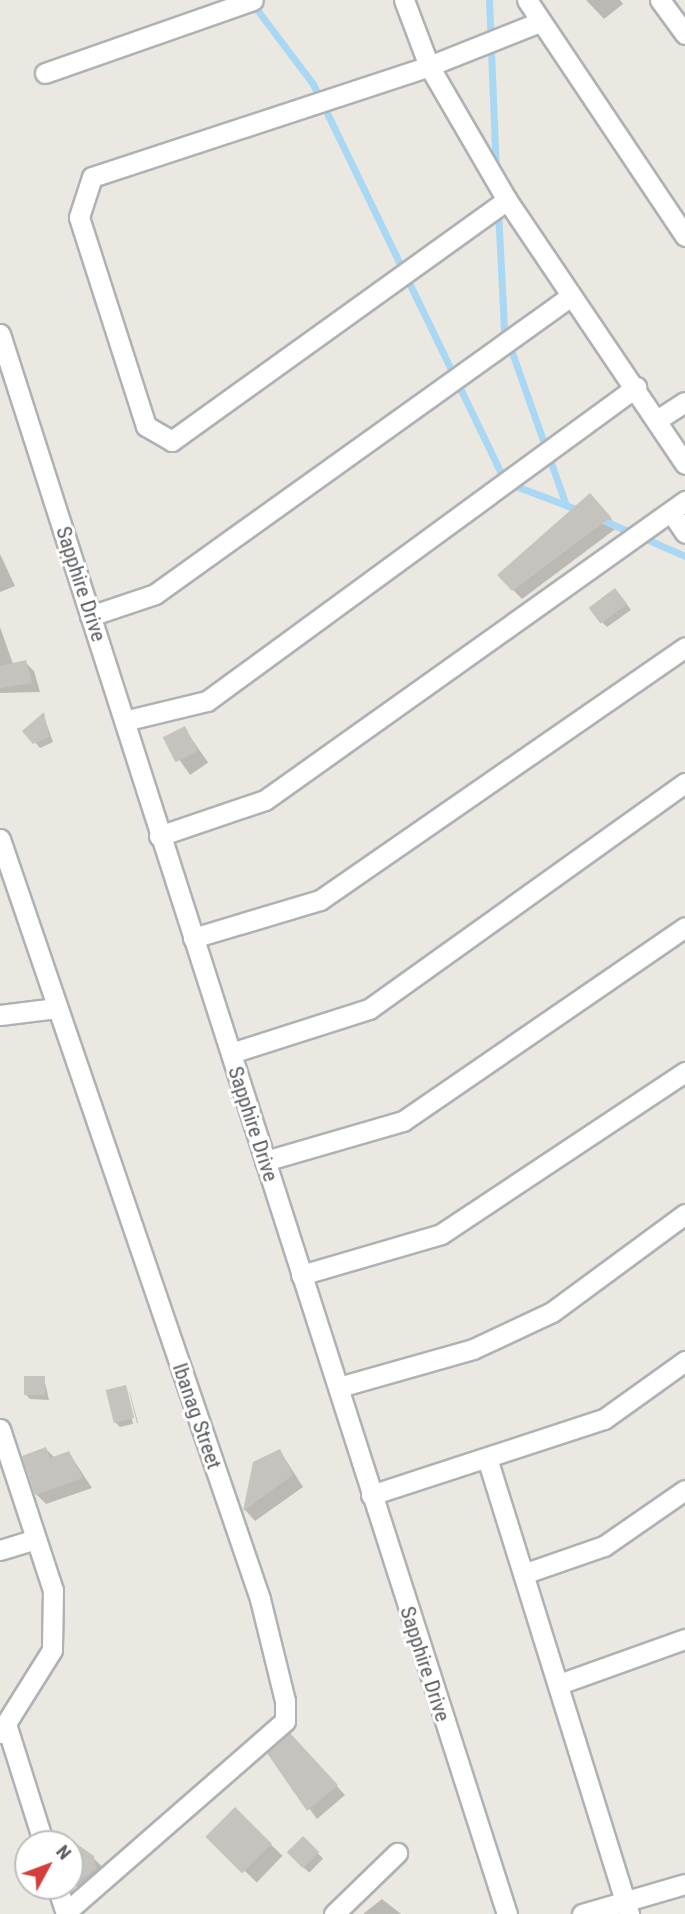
<!DOCTYPE html>
<html>
<head>
<meta charset="utf-8">
<style>
	body { margin:0 }
	#map { position:relative; width:685px; height:1914px; overflow:hidden; background:#ebe8e1; font-family:"Roboto Condensed",sans-serif }
	div>[style] { position:absolute }
	.shadow>* { inset:0; background:#0003; transform-origin:0 0 }
	.stream>* { height:7px; margin:-3.5px; padding:0 3.5px; transform-origin:3.5px; border-radius:3.5px; background:#a8d8f4 }
	.building>* { inset:0; background:#c6c3be; transform-origin:0 0 }
	.roads { filter:drop-shadow(2px 0 #afb2b5) drop-shadow(-2px 0 #afb2b5) drop-shadow(0 2px #afb2b5) drop-shadow(0 -2px #afb2b5) }
	.minor>* { height:19px; margin:-9.5px; padding:0 9.5px; transform-origin:9.5px; border-radius:9.5px; background:#fff }
	span { translate:-50% -50%; white-space:nowrap; text-align:center; line-height:1.15; -webkit-text-stroke:6px #fff; paint-order:stroke }
	.street-label { font-size:21px; color:#5a5d60 }
	.north { position:absolute; left:14px; top:1830px; width:70px; height:70px; box-sizing:border-box; background:#fff; border:2px solid #bdbebf; border-radius:50%; rotate:49deg; font-size:19px; font-weight:700; line-height:28px; text-align:center; color:#5a5d60 }
	.north::after { content:''; display:block; margin:auto; width:24px; height:32px; background:#d43f3e; clip-path:polygon(50% 0,100% 100%,50% 72%,0 100%) }
</style>
</head>
<body>
<div id="map">
	<div class="shadow">
		<i style="clip-path:polygon(586px 0,620px 0,623px 4px,604px 19px)"></i>
		<i style="clip-path:polygon(599px 504px,618px 527px,522px 599px,513px 590px)"></i>
		<i style="clip-path:polygon(0 554px,15px 586px,0 592px)"></i>
		<i style="clip-path:polygon(620px 595px,631px 610px,607px 627px,602px 622px)"></i>
		<i style="clip-path:polygon(0 627px,13px 664px,25px 662px,34px 671px,40px 692px,0 693px)"></i>
		<i style="clip-path:polygon(43px 714px,53px 742px,40px 748px,35px 742px)"></i>
		<i style="left:184px;top:728px;width:42px;height:22px;rotate:55deg"></i>
		<i style="clip-path:polygon(44px 1378px,49px 1400px,30px 1399px,25px 1394px)"></i>
		<i style="clip-path:polygon(125px 1387px,133px 1424px,120px 1427px,114px 1421px)"></i>
		<i style="clip-path:polygon(129px 1391px,130px 1393px,138px 1423px,137px 1423px)"></i>
		<i style="clip-path:polygon(46px 1449px,55px 1458px,69px 1453px,92px 1488px,46px 1504px,36px 1494px)"></i>
		<i style="clip-path:polygon(280px 1451px,303px 1487px,255px 1521px,245px 1510px,255px 1463px)"></i>
		<i style="clip-path:polygon(298px 1744px,345px 1795px,317px 1819px,269px 1754px)"></i>
		<i style="left:235px;top:1810px;width:66px;height:37px;rotate:44deg"></i>
		<i style="left:303px;top:1839px;width:28px;height:20px;rotate:44deg"></i>
		<i style="clip-path:polygon(70px 1853px,93px 1858px,105px 1869px,85px 1896px,70px 1879px)"></i>
		<i style="clip-path:polygon(382px 1899px,401px 1914px,363px 1914px)"></i>
	</div>
	<div class="stream">
		<i style="left:489px;top:0;width:171px;rotate:87.7deg"></i>
		<i style="left:252px;top:3px;width:101px;rotate:53deg"></i>
		<i style="left:313px;top:84px;width:442px;rotate:64.2deg"></i>
		<i style="left:505px;top:482px;width:65px;rotate:20.7deg"></i>
		<i style="left:498px;top:210px;width:120px;rotate:87.1deg"></i>
		<i style="left:504px;top:330px;width:186px;rotate:70.5deg"></i>
		<i style="left:566px;top:505px;width:15px;rotate:23deg"></i>
		<i style="left:598px;top:518px;width:95px;rotate:23.6deg"></i>
	</div>
	<div class="building">
		<i style="clip-path:polygon(590px 493px,611px 517px,512px 591px,497px 575px)"></i>
		<i style="left:615px;top:588px;width:20px;height:33px;rotate:53deg"></i>
		<i style="clip-path:polygon(26px 660px,32px 683px,0 688px,0 666px)"></i>
		<i style="clip-path:polygon(44px 712px,49px 737px,33px 744px,22px 731px)"></i>
		<i style="left:185px;top:726px;width:28px;height:25px;rotate:63deg"></i>
		<i style="left:24px;top:1376px;width:21px;height:19px"></i>
		<i style="left:126px;top:1385px;width:34px;height:21px;rotate:76deg"></i>
		<i style="clip-path:polygon(46px 1447px,50px 1458px,69px 1451px,83px 1478px,35px 1495px,22px 1456px)"></i>
		<i style="clip-path:polygon(280px 1449px,293px 1475px,243px 1511px,253px 1462px)"></i>
		<i style="clip-path:polygon(290px 1733px,338px 1785px,307px 1811px,267px 1753px)"></i>
		<i style="left:235px;top:1807px;width:52px;height:42px;rotate:45deg"></i>
		<i style="left:303px;top:1836px;width:23px;height:23px;rotate:45deg"></i>
		<i style="clip-path:polygon(70px 1839px,94px 1856px,96px 1869px,70px 1887px)"></i>
	</div>
	<div class="roads">
		<div class="minor">
			<i style="left:404px;top:0;width:71px;rotate:69.3deg"></i>
			<i style="left:429px;top:66px;width:155px;rotate:59.8deg"></i>
			<i style="left:507px;top:200px;width:318px;rotate:56deg"></i>
			<i style="left:527px;top:0;width:284px;rotate:56.2deg"></i>
			<i style="left:660px;top:0;width:42px;rotate:53.7deg"></i>
			<i style="left:45px;top:73px;width:220px;rotate:-19.3deg"></i>
			<i style="left:507px;top:200px;width:413px;rotate:144.3deg"></i>
			<i style="left:172px;top:441px;width:30px;rotate:-150deg"></i>
			<i style="left:146px;top:426px;width:219px;rotate:-107.8deg"></i>
			<i style="left:79px;top:217px;width:42px;rotate:-72deg"></i>
			<i style="left:92px;top:177px;width:355px;rotate:-18.2deg"></i>
			<i style="left:429px;top:66px;width:116px;rotate:-21.7deg"></i>
			<i style="left:0;top:334px;width:1659px;rotate:72.21deg"></i>
			<i style="left:657px;top:420px;width:33px;rotate:-33deg"></i>
			<i style="left:671px;top:512px;width:25px;rotate:56deg"></i>
			<i style="left:90px;top:616px;width:69px;rotate:-18.7deg"></i>
			<i style="left:155px;top:594px;width:512px;rotate:-35.62deg"></i>
			<i style="left:128px;top:720px;width:81px;rotate:-13.5deg"></i>
			<i style="left:207px;top:701px;width:532px;rotate:-36.2deg"></i>
			<i style="left:159px;top:836px;width:112px;rotate:-18.8deg"></i>
			<i style="left:265px;top:800px;width:516px;rotate:-35.45deg"></i>
			<i style="left:0;top:839px;width:803px;rotate:71.11deg"></i>
			<i style="left:260px;top:1599px;width:105px;rotate:76.2deg"></i>
			<i style="left:285px;top:1701px;width:20px;rotate:90deg"></i>
			<i style="left:285px;top:1721px;width:291px;rotate:138.9deg"></i>
			<i style="left:193px;top:938px;width:133px;rotate:-16.7deg"></i>
			<i style="left:320px;top:900px;width:444px;rotate:-34.7deg"></i>
			<i style="left:0;top:1015px;width:57px;rotate:-7deg"></i>
			<i style="left:231px;top:1053px;width:145px;rotate:-17.7deg"></i>
			<i style="left:369px;top:1009px;width:388px;rotate:-35.6deg"></i>
			<i style="left:265px;top:1161px;width:144px;rotate:-16.2deg"></i>
			<i style="left:403px;top:1121px;width:342px;rotate:-34.5deg"></i>
			<i style="left:301px;top:1275px;width:146px;rotate:-16.3deg"></i>
			<i style="left:441px;top:1234px;width:293px;rotate:-33.6deg"></i>
			<i style="left:339px;top:1387px;width:139px;rotate:-15.8deg"></i>
			<i style="left:473px;top:1349px;width:87px;rotate:-25.1deg"></i>
			<i style="left:552px;top:1312px;width:165px;rotate:-36.4deg"></i>
			<i style="left:0;top:1429px;width:169px;rotate:71.8deg"></i>
			<i style="left:53px;top:1590px;width:60px;rotate:91deg"></i>
			<i style="left:52px;top:1650px;width:98px;rotate:122.1deg"></i>
			<i style="left:487px;top:1458px;width:478px;rotate:72.7deg"></i>
			<i style="left:371px;top:1495px;width:245px;rotate:-18.1deg"></i>
			<i style="left:604px;top:1419px;width:100px;rotate:-35.6deg"></i>
			<i style="left:0;top:1550px;width:37px;rotate:-17deg"></i>
			<i style="left:526px;top:1573px;width:83px;rotate:-19.1deg"></i>
			<i style="left:604px;top:1546px;width:98px;rotate:-34.7deg"></i>
			<i style="left:559px;top:1684px;width:134px;rotate:-19.7deg"></i>
			<i style="left:7px;top:1727px;width:123px;rotate:72.5deg"></i>
			<i style="left:57px;top:1886px;width:29px;rotate:72deg"></i>
			<i style="left:334px;top:1914px;width:88px;rotate:-44.1deg"></i>
			<i style="left:582px;top:1914px;width:107px;rotate:-16.2deg"></i>
		</div>
	</div>
	<div class="street-label">
		<span style="left:81px;top:584px;rotate:72deg">Sapphire Drive</span>
		<span style="left:253px;top:1124px;rotate:72deg">Sapphire Drive</span>
		<span style="left:197px;top:1416px;rotate:71deg">Ibanag Street</span>
		<span style="left:425px;top:1664px;rotate:72deg">Sapphire Drive</span>
	</div>
	<div class="north">N</div>
</div>
</body>
</html>
